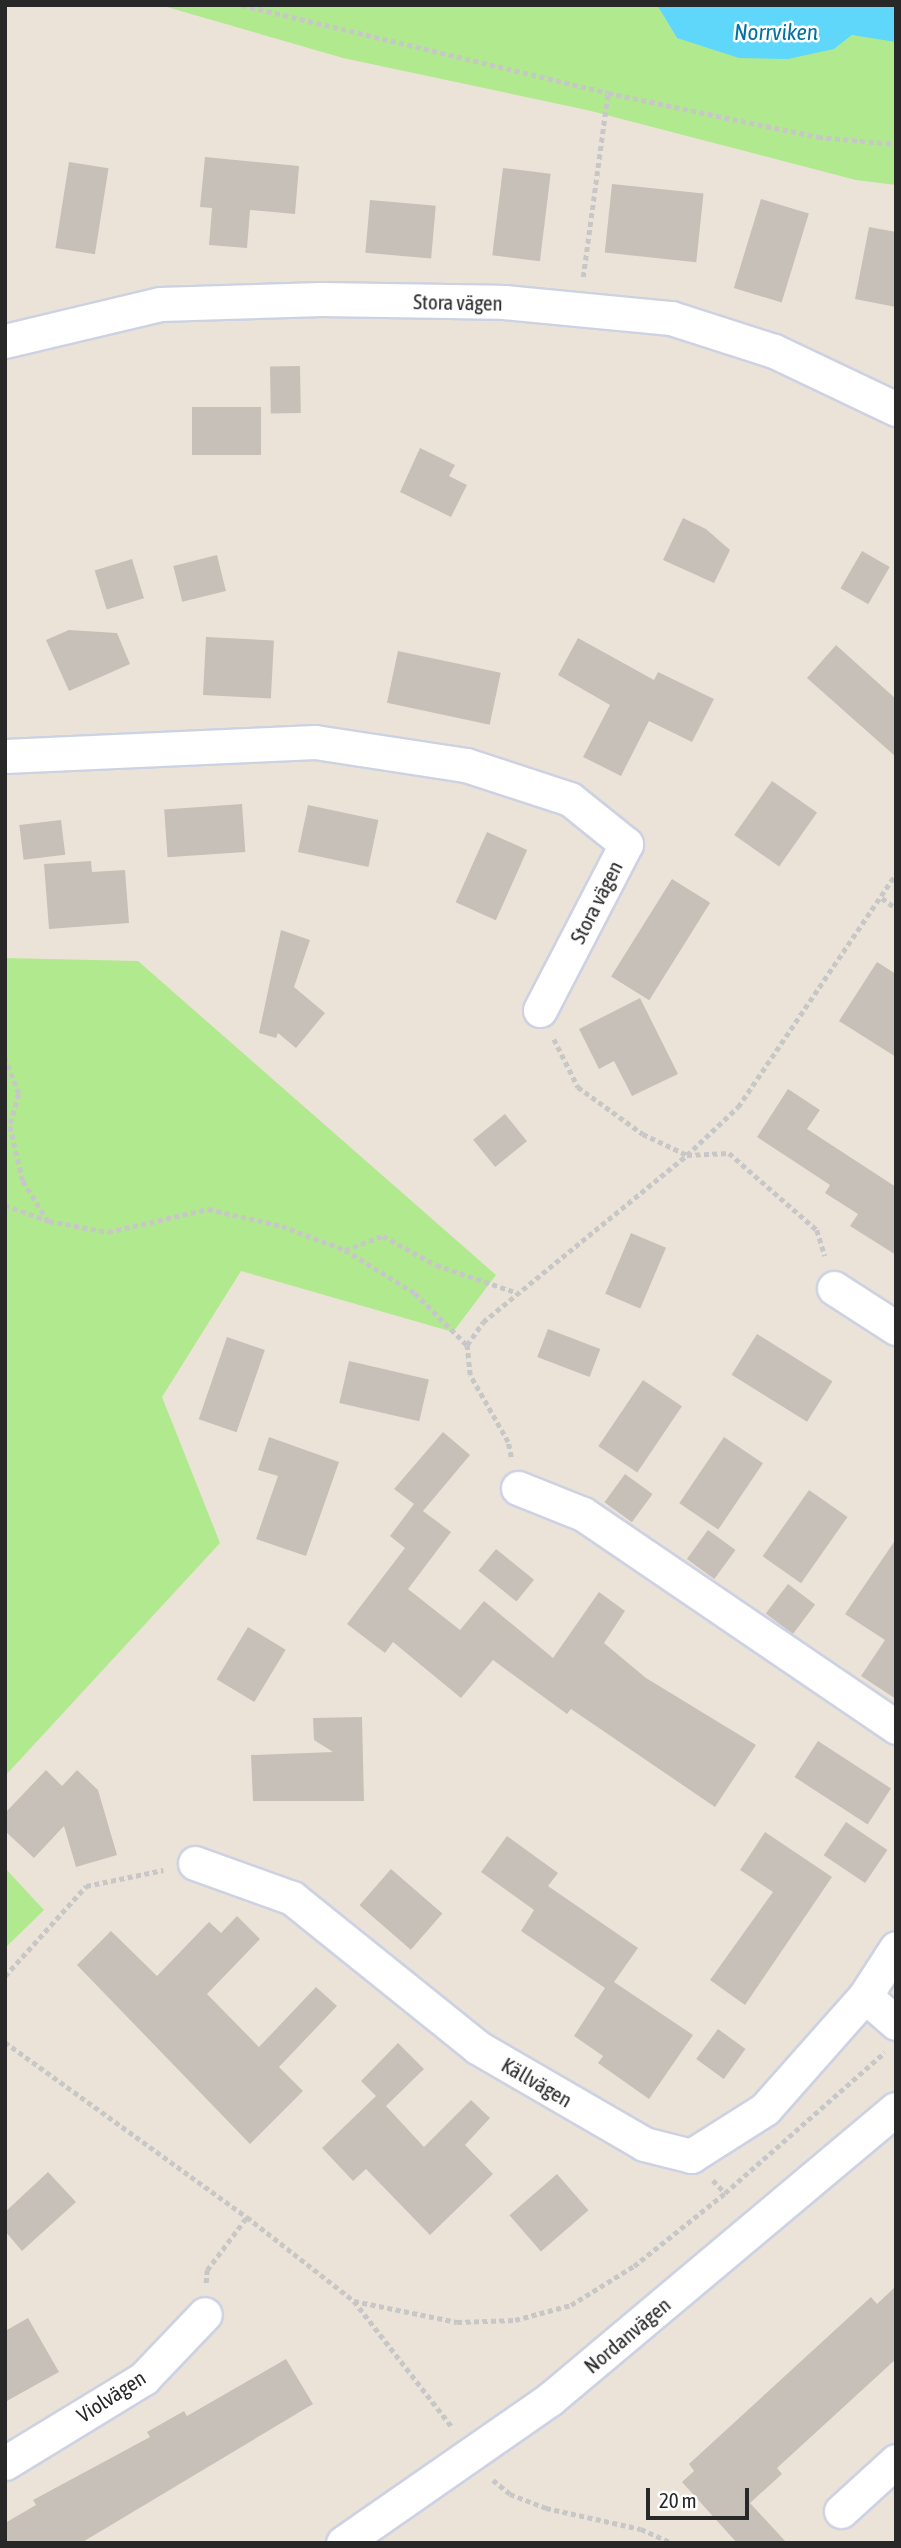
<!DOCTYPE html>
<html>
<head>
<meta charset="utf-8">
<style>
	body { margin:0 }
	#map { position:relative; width:901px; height:2548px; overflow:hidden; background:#ece3d8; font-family:"Asap Condensed",sans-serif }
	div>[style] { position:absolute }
	.green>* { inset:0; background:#b1e98e }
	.water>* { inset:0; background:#5fd7fa }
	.building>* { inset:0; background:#c7c0b8; transform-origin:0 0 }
	.path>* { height:4.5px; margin-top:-2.25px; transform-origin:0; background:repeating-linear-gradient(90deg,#c7c7c7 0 5px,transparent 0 8.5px) }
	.roads { filter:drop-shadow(2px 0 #cdd2e3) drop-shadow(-2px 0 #cdd2e3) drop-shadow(0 2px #cdd2e3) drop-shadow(0 -2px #cdd2e3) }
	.minor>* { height:33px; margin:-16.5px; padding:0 16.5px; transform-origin:16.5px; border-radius:16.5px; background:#fff }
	span { translate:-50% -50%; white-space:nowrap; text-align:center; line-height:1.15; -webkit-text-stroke:5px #fff; paint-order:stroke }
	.street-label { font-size:21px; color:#282828 }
	.water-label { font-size:23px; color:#0072a3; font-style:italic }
	.frame { position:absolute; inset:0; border:7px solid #282828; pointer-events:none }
	.scale { position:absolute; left:646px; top:2488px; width:103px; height:32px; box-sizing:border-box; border:4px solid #282828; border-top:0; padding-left:9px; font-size:21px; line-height:24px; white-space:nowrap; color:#282828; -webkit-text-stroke:5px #fff; paint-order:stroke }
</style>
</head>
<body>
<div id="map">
	<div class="green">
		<i style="clip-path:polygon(160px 5px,657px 5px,677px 38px,834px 49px,852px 35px,882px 38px,896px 42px,896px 185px,856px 180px,587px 110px,343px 58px)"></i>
		<i style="clip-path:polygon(5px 958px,138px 961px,496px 1275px,453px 1332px,241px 1271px,162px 1397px,220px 1543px,5px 1776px)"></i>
		<i style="clip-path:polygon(5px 1868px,44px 1910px,5px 1948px)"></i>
	</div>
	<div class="water">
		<i style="clip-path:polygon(657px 5px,896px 5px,896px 42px,852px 35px,834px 49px,788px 59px,739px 58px,677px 38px)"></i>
	</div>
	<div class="building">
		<i style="clip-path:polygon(205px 157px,299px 166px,295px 214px,250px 210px,247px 248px,209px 245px,212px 208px,200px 207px)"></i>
		<i style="left:69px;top:162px;width:40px;height:87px;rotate:9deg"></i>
		<i style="left:503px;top:168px;width:48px;height:88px;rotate:7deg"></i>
		<i style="left:612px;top:184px;width:92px;height:69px;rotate:6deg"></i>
		<i style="left:761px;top:199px;width:50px;height:93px;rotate:17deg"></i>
		<i style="left:370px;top:200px;width:66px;height:53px;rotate:5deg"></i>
		<i style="clip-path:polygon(869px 227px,896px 232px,896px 307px,855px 299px)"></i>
		<i style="left:300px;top:366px;width:47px;height:30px;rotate:89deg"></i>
		<i style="left:192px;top:407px;width:69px;height:48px"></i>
		<i style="clip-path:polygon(420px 448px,455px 465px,449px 476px,467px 485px,451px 517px,400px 492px)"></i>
		<i style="clip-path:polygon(683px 518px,706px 529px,730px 550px,714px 583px,663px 560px)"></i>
		<i style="left:862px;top:551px;width:32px;height:43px;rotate:30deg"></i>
		<i style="left:217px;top:555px;width:37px;height:45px;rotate:76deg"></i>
		<i style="left:132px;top:559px;width:41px;height:39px;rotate:73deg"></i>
		<i style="clip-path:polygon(69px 630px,117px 633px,130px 664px,69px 691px,46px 640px)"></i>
		<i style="left:206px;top:637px;width:68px;height:58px;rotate:3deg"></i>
		<i style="clip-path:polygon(578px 638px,654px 680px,658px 672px,714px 699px,692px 742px,649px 721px,621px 776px,583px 757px,610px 705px,558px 675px)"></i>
		<i style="clip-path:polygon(836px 645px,896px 699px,896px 757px,807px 678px)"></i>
		<i style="left:398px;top:651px;width:105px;height:53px;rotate:12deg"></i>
		<i style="left:772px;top:781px;width:55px;height:66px;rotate:35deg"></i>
		<i style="left:242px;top:804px;width:48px;height:78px;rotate:86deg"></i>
		<i style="left:308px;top:805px;width:72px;height:48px;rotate:12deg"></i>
		<i style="left:61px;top:820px;width:35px;height:42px;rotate:83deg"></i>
		<i style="left:487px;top:832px;width:44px;height:77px;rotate:24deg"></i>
		<i style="clip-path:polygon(91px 861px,92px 872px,125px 870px,129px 923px,49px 929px,44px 864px)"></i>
		<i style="left:672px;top:879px;width:45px;height:115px;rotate:32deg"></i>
		<i style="clip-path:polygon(281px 930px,310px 940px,294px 987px,325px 1013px,296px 1048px,278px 1033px,276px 1038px,259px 1033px)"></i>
		<i style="clip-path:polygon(877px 962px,896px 974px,896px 1057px,839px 1021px)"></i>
		<i style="clip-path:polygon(640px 998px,678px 1074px,632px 1096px,614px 1061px,599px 1069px,579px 1029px)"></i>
		<i style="clip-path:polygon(788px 1089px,820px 1110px,807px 1129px,896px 1187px,896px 1255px,850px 1226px,858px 1214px,825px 1193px,830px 1185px,757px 1137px)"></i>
		<i style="left:505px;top:1114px;width:35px;height:41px;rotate:51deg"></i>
		<i style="left:631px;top:1233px;width:38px;height:66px;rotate:23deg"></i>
		<i style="left:548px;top:1329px;width:56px;height:30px;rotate:21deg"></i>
		<i style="left:757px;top:1334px;width:89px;height:48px;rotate:32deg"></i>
		<i style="left:227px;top:1337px;width:40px;height:87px;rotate:19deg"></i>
		<i style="left:349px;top:1361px;width:82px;height:43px;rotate:13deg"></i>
		<i style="left:643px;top:1380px;width:47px;height:80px;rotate:34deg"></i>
		<i style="clip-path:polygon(443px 1432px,470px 1455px,423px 1511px,451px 1532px,408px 1589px,460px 1630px,484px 1601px,553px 1658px,599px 1592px,625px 1611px,604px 1643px,646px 1678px,756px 1745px,715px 1807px,571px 1709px,567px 1714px,493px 1660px,461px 1698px,393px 1642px,385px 1653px,347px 1624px,405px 1548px,390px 1536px,414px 1504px,394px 1489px)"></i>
		<i style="clip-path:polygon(269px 1437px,339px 1462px,306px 1556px,256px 1539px,278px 1476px,258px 1470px)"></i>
		<i style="left:724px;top:1437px;width:47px;height:80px;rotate:34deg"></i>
		<i style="left:625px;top:1474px;width:34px;height:35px;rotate:36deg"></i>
		<i style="left:809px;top:1490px;width:47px;height:81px;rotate:35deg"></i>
		<i style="left:708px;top:1530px;width:34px;height:36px;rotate:36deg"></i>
		<i style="clip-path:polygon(896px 1539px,896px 1699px,861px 1676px,885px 1640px,845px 1614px)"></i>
		<i style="left:496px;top:1549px;width:49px;height:28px;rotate:39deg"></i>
		<i style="left:788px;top:1584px;width:34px;height:37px;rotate:37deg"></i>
		<i style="left:248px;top:1627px;width:44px;height:61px;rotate:31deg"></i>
		<i style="clip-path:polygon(362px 1717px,364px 1801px,253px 1801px,251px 1755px,333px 1752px,314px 1740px,313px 1718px)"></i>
		<i style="left:818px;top:1741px;width:87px;height:43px;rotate:33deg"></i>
		<i style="clip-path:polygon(46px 1770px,62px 1786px,77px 1770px,98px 1790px,117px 1855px,76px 1867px,64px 1826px,34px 1858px,5px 1831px,5px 1813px)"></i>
		<i style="left:846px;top:1822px;width:50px;height:40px;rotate:34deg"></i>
		<i style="clip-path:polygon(765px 1832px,832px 1877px,745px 2005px,710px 1980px,773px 1892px,740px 1870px)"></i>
		<i style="clip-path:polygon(507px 1836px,558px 1873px,548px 1886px,638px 1948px,614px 1982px,693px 2035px,649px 2099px,598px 2063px,603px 2056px,574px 2036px,605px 1988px,521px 1931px,534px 1910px,481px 1872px)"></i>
		<i style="left:391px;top:1869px;width:68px;height:48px;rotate:41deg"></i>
		<i style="clip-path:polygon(237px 1916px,260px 1939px,207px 1994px,259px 2047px,316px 1987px,337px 2006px,279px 2067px,303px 2091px,250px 2144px,77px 1965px,111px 1931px,157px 1976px,209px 1922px,221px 1933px)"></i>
		<i style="left:718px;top:2029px;width:34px;height:37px;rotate:36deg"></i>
		<i style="clip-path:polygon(398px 2043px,424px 2069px,386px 2106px,424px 2147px,471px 2100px,490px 2118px,465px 2145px,493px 2174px,430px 2235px,366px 2169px,353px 2181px,322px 2148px,376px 2096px,361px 2081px)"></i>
		<i style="clip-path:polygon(48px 2172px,76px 2202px,22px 2251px,5px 2231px,5px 2212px)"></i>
		<i style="left:557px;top:2174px;width:48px;height:63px;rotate:49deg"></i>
		<i style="clip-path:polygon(896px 2286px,896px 2359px,777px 2468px,782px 2474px,750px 2503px,787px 2543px,737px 2543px,682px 2482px,694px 2471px,689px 2464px,871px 2297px,877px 2304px)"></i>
		<i style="clip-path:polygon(28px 2318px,59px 2372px,5px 2402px,5px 2331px)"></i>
		<i style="clip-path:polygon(286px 2359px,313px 2404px,81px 2543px,5px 2543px,5px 2523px,36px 2505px,33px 2500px,150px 2437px,147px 2432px,184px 2411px,187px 2416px)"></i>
	</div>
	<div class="path">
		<i style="left:242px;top:5px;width:376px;rotate:13.5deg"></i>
		<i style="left:608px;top:93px;width:215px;rotate:11.8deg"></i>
		<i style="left:818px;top:137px;width:78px;rotate:5.1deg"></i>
		<i style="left:583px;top:277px;width:186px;rotate:-82.3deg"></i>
		<i style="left:882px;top:898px;width:17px;rotate:36deg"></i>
		<i style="left:554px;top:1039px;width:54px;rotate:63.4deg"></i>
		<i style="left:578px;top:1087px;width:80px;rotate:35.9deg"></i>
		<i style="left:643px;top:1134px;width:49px;rotate:25.5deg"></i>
		<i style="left:687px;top:1155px;width:42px;rotate:-2.7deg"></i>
		<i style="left:729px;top:1153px;width:117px;rotate:41.2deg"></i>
		<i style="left:817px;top:1230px;width:27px;rotate:73deg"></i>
		<i style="left:5px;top:1057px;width:40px;rotate:69deg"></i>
		<i style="left:19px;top:1094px;width:33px;rotate:106deg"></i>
		<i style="left:10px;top:1126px;width:57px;rotate:76.7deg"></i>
		<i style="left:23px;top:1181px;width:47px;rotate:58deg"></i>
		<i style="left:5px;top:1205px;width:47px;rotate:20deg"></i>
		<i style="left:49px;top:1221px;width:60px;rotate:10.6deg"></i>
		<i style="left:108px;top:1232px;width:103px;rotate:-13deg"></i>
		<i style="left:208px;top:1209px;width:76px;rotate:12.9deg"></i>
		<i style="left:282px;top:1226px;width:67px;rotate:20.9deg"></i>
		<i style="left:345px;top:1250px;width:40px;rotate:-20.2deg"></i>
		<i style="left:383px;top:1236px;width:60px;rotate:28.7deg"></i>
		<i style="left:436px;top:1265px;width:87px;rotate:18.9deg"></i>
		<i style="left:345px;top:1250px;width:82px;rotate:31.6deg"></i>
		<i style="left:415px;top:1293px;width:74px;rotate:45deg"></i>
		<i style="left:511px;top:1457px;width:15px;rotate:-101deg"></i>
		<i style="left:508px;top:1442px;width:77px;rotate:-119.6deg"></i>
		<i style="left:470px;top:1375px;width:30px;rotate:-96deg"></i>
		<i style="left:467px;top:1345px;width:28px;rotate:-55deg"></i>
		<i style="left:483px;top:1322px;width:264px;rotate:-39.3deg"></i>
		<i style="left:687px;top:1155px;width:70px;rotate:-43.3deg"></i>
		<i style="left:738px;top:1107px;width:282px;rotate:-55.9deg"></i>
		<i style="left:5px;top:1976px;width:121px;rotate:-48deg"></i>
		<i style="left:86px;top:1886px;width:79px;rotate:-11.7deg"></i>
		<i style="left:5px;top:2042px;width:299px;rotate:35.9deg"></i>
		<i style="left:247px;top:2217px;width:136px;rotate:38.1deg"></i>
		<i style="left:354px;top:2301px;width:160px;rotate:52.1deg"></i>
		<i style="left:713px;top:2180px;width:18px;rotate:47deg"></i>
		<i style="left:206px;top:2283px;width:13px;rotate:-86deg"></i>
		<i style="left:207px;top:2270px;width:66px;rotate:-53deg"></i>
		<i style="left:354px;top:2301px;width:105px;rotate:11.5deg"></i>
		<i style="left:457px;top:2322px;width:58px;rotate:-2deg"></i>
		<i style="left:515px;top:2320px;width:58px;rotate:-15deg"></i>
		<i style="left:571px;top:2305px;width:74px;rotate:-31.8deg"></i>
		<i style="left:634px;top:2266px;width:117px;rotate:-38.7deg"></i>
		<i style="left:725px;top:2193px;width:213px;rotate:-41.4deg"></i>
		<i style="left:493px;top:2480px;width:22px;rotate:39deg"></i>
		<i style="left:510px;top:2494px;width:39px;rotate:21deg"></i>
		<i style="left:546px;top:2508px;width:97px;rotate:12.5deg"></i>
		<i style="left:641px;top:2529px;width:35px;rotate:24deg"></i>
	</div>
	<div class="roads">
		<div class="minor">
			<i style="left:5px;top:341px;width:159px;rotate:-13.4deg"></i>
			<i style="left:160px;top:304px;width:161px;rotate:-1.8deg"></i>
			<i style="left:321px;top:299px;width:183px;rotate:0.9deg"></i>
			<i style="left:504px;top:302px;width:168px;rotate:5.5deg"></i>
			<i style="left:671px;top:318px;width:108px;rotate:17.8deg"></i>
			<i style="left:774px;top:351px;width:135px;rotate:25.4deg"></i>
			<i style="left:5px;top:756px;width:310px;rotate:-2.6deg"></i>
			<i style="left:315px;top:742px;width:153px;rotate:8.7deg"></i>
			<i style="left:466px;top:765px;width:109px;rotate:18.1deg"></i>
			<i style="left:570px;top:799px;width:72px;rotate:38.8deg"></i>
			<i style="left:626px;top:844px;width:187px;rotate:117.4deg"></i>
			<i style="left:834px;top:1288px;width:74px;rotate:32.8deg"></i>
			<i style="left:518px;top:1488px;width:70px;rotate:21.8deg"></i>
			<i style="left:583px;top:1514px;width:379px;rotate:34.2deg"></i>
			<i style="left:195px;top:1863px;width:103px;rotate:19.8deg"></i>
			<i style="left:292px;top:1898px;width:238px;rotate:38.8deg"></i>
			<i style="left:477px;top:2047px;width:193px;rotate:30.1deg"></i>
			<i style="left:644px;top:2144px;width:49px;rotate:14.3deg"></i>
			<i style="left:691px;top:2156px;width:88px;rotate:-32.4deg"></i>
			<i style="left:765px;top:2109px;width:151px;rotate:-48.5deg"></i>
			<i style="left:865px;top:1996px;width:57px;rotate:-57.1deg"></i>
			<i style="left:865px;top:1996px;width:41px;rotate:41.1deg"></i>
			<i style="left:5px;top:2463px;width:163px;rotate:-31.4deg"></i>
			<i style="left:144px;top:2378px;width:88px;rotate:-46.4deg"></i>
			<i style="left:841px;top:2511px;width:74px;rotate:-42.3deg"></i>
			<i style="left:343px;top:2543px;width:252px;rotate:-34.8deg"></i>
			<i style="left:550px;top:2399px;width:451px;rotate:-40deg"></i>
		</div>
	</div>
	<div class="street-label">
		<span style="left:458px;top:302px;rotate:1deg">Stora vägen</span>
		<span style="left:596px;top:902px;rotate:-63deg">Stora vägen</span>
		<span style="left:537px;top:2082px;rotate:30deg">Källvägen</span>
		<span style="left:627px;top:2335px;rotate:-40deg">Nordanvägen</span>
		<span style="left:111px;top:2396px;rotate:-33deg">Violvägen</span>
	</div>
	<div class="water-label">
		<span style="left:776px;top:32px">Norrviken</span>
	</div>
	<div class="frame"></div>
	<div class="scale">20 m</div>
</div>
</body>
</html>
